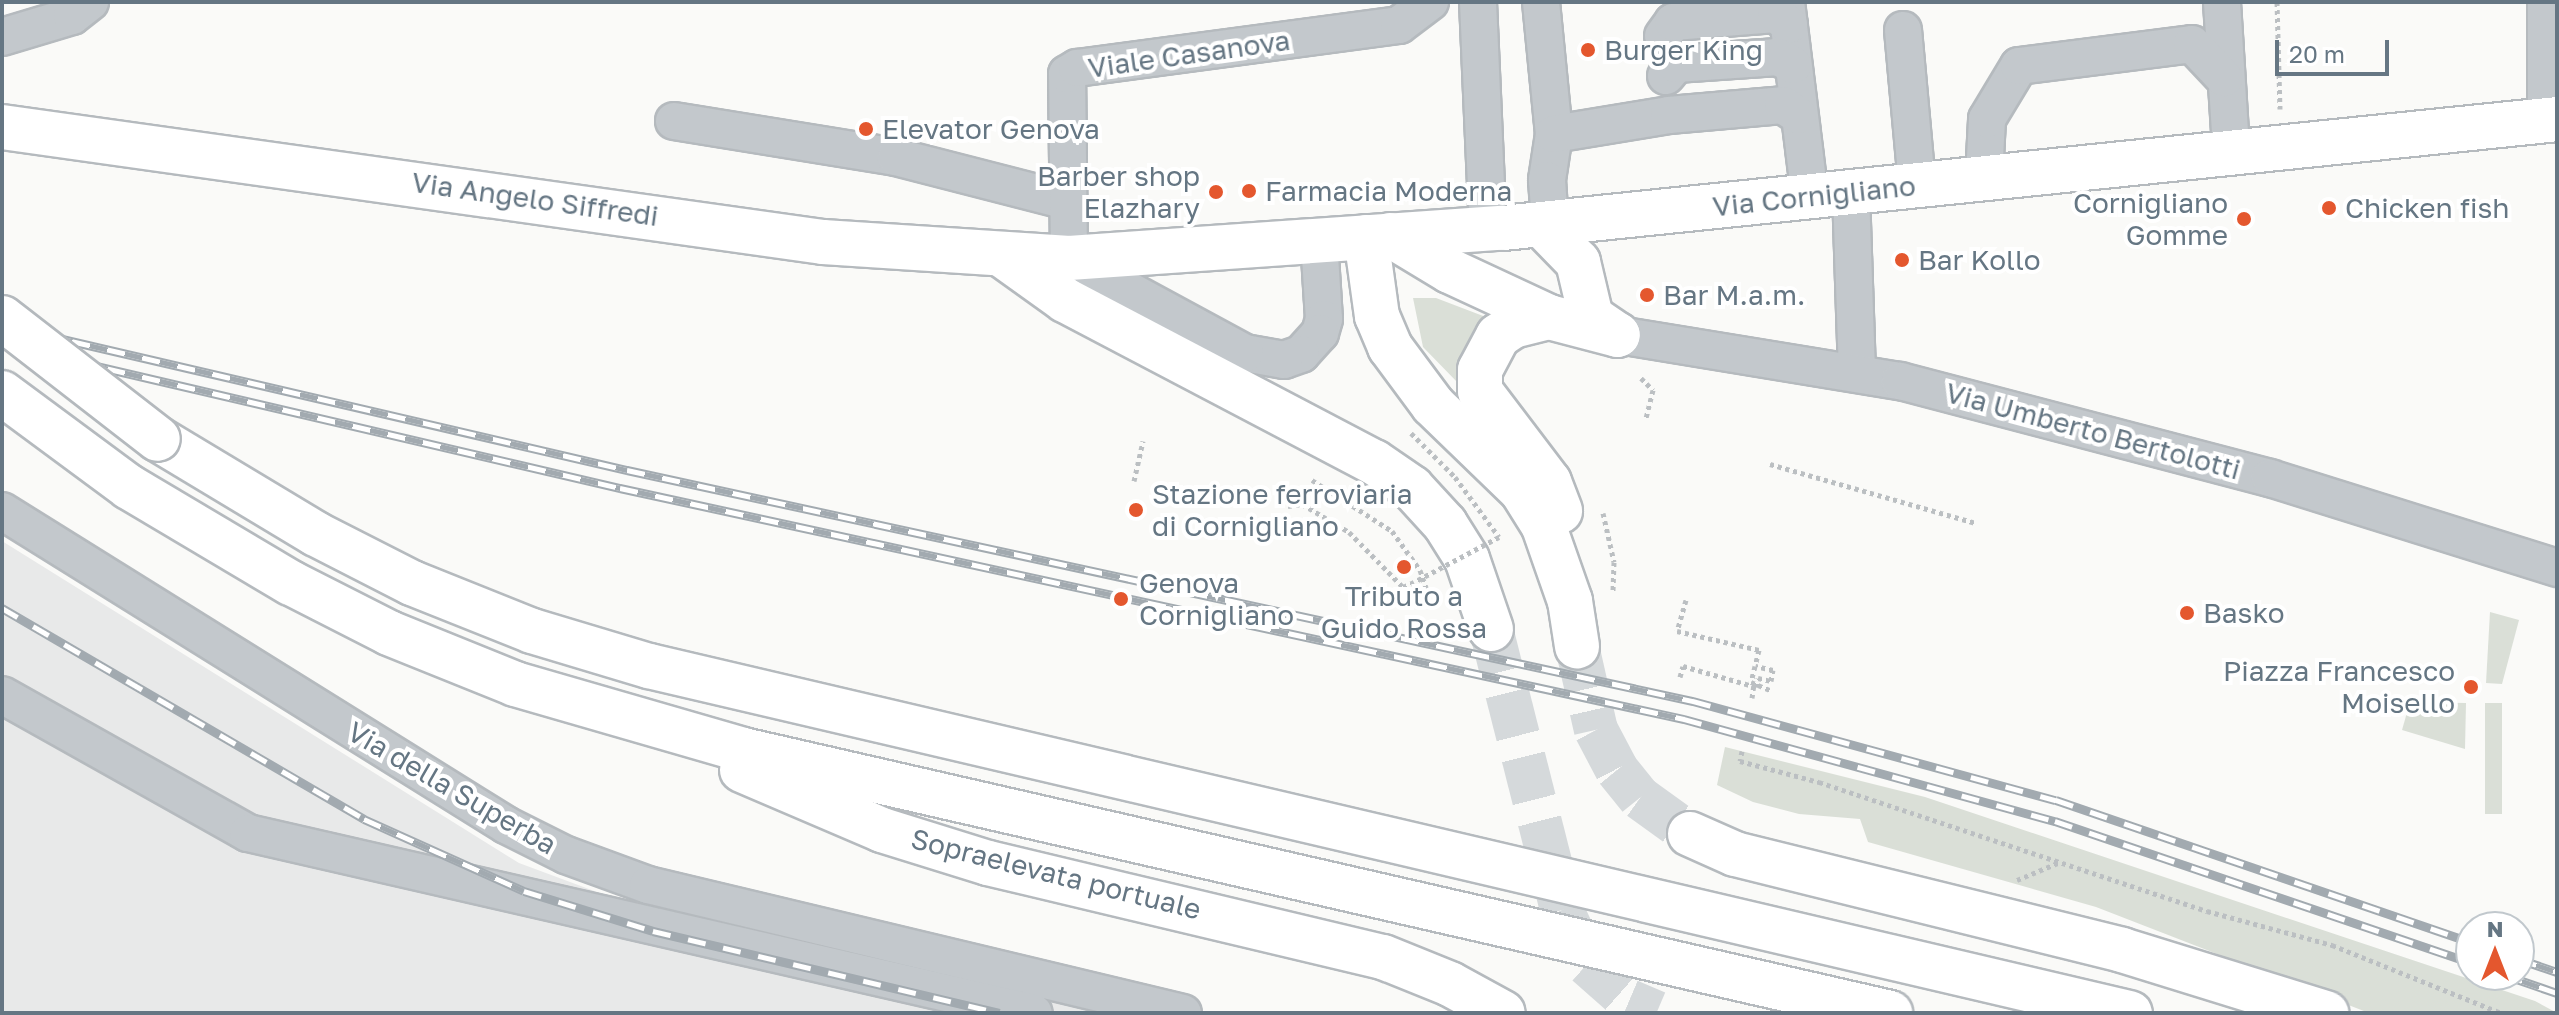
<!DOCTYPE html>
<html>
<head>
<meta charset="utf-8">
<style>
	body { margin:0 }
	#map { position:relative; width:2559px; height:1015px; overflow:hidden; background:#fafaf8; font-family:"Golos Text",sans-serif }
	div>[style] { position:absolute }
	.built>* { inset:0; background:#e8e9e9 }
	.green>* { inset:0; background:#dadfd7; transform-origin:0 0 }
	.highway-tunnel>* { height:44px; margin-top:-22px; transform-origin:0; background:repeating-linear-gradient(90deg,#d5d9db 0 44px,transparent 0 66px) }
	.path>* { height:5px; margin-top:-2.5px; transform-origin:0; background:repeating-linear-gradient(90deg,#bbbfc2 0 4px,transparent 0 8px) }
	.roads { filter:drop-shadow(2px 0 #b5babe) drop-shadow(-2px 0 #b5babe) drop-shadow(0 2px #b5babe) drop-shadow(0 -2px #b5babe) }
	.minor>* { height:36px; margin:-18px; padding:0 18px; transform-origin:18px; border-radius:18px; background:#c3c8cc }
	.major>* { height:44px; margin:-22px; padding:0 22px; transform-origin:22px; border-radius:22px; background:#fff }
	.highway>* { height:44px; margin:-22px; padding:0 22px; transform-origin:22px; border-radius:22px; background:#fff }
	.rail>* { height:9px; margin-top:-4.5px; transform-origin:0; background:repeating-linear-gradient(90deg,#fff 0 18px,#a2aab0 0 36px); box-sizing:border-box; border-block:2px solid #a2aab0 }
	.path-bridge>* { height:5px; margin-top:-2.5px; transform-origin:0; background:repeating-linear-gradient(90deg,#bbbfc2 0 4px,transparent 0 8px) }
	.bridges { filter:drop-shadow(2px 0 #b4b9bd) drop-shadow(-2px 0 #b4b9bd) drop-shadow(0 2px #b4b9bd) drop-shadow(0 -2px #b4b9bd) }
	.highway-bridge>* { height:44px; margin:-22px; padding:0 22px; transform-origin:22px; border-radius:22px; background:#fff }
	.dots>* { width:22px; height:22px; translate:-50% -50%; box-sizing:border-box; border:4px solid #fff; border-radius:50% }
	span { translate:-50% -50%; white-space:nowrap; text-align:center; line-height:1.15; -webkit-text-stroke:8px #fff; paint-order:stroke }
	.poi-label { font-size:28px; color:#657683 }
	.left { translate:0 -50%; text-align:left }
	.right { translate:-100% -50%; text-align:right }
	.street-label { font-size:28px; color:#657683 }
	.frame { position:absolute; inset:0; border:4px solid #657683; pointer-events:none }
	.north { position:absolute; left:2455px; top:911px; width:80px; height:80px; box-sizing:border-box; background:#fff; border:2px solid #c1c8cd; border-radius:50%; rotate:0deg; font-size:22px; font-weight:700; line-height:32px; text-align:center; color:#657683 }
	.north::after { content:''; display:block; margin:auto; width:28px; height:36px; background:#e4572e; clip-path:polygon(50% 0,100% 100%,50% 72%,0 100%) }
	.scale { position:absolute; left:2275px; top:40px; width:114px; height:36px; box-sizing:border-box; border:4px solid #657683; border-top:0; padding-left:10px; font-size:24px; line-height:28px; white-space:nowrap; color:#657683; -webkit-text-stroke:6px #fff; paint-order:stroke }
</style>
</head>
<body>
<div id="map">
	<div class="built">
		<i style="clip-path:polygon(2px 541px,519px 863px,605px 895px,1117px 1013px,2px 1013px)"></i>
	</div>
	<div class="green">
		<i style="clip-path:polygon(1413px 298px,1436px 298px,1491px 319px,1473px 334px,1458px 383px,1423px 347px)"></i>
		<i style="clip-path:polygon(2490px 612px,2519px 620px,2502px 684px,2486px 683px)"></i>
		<i style="clip-path:polygon(2410px 702px,2466px 703px,2465px 749px,2402px 730px)"></i>
		<i style="left:2485px;top:703px;width:17px;height:111px"></i>
		<i style="clip-path:polygon(1725px 747px,1925px 797px,2535px 1001px,2557px 1013px,2369px 1013px,2096px 907px,1868px 842px,1860px 819px,1799px 814px,1753px 802px,1717px 785px)"></i>
	</div>
	<div class="highway-tunnel">
		<i style="left:1491px;top:629px;width:290px;rotate:75.8deg"></i>
		<i style="left:1562px;top:910px;width:60px;rotate:65.2deg"></i>
		<i style="left:1587px;top:964px;width:56px;rotate:41.4deg"></i>
		<i style="left:1629px;top:1001px;width:30px;rotate:23deg"></i>
		<i style="left:1577px;top:646px;width:86px;rotate:77.3deg"></i>
		<i style="left:1596px;top:730px;width:45px;rotate:62.3deg"></i>
		<i style="left:1617px;top:770px;width:36px;rotate:51deg"></i>
		<i style="left:1640px;top:798px;width:62px;rotate:35.8deg"></i>
	</div>
	<div class="path">
		<i style="left:2277px;top:2px;width:107px;rotate:88.4deg"></i>
		<i style="left:1641px;top:378px;width:17px;rotate:45deg"></i>
		<i style="left:1653px;top:390px;width:29px;rotate:104deg"></i>
		<i style="left:1770px;top:464px;width:214px;rotate:16deg"></i>
		<i style="left:1312px;top:480px;width:95px;rotate:32.5deg"></i>
		<i style="left:1392px;top:531px;width:48px;rotate:54.3deg"></i>
		<i style="left:1420px;top:570px;width:37px;rotate:71deg"></i>
		<i style="left:1134px;top:481px;width:41px;rotate:-77.3deg"></i>
		<i style="left:1288px;top:506px;width:14px;rotate:-8deg"></i>
		<i style="left:1302px;top:504px;width:55px;rotate:30.8deg"></i>
		<i style="left:1349px;top:532px;width:77px;rotate:45.5deg"></i>
		<i style="left:1403px;top:587px;width:12px;rotate:-24deg"></i>
		<i style="left:1603px;top:513px;width:50px;rotate:77.3deg"></i>
		<i style="left:1614px;top:562px;width:31px;rotate:92deg"></i>
		<i style="left:1686px;top:600px;width:32px;rotate:106deg"></i>
		<i style="left:1677px;top:631px;width:84px;rotate:13deg"></i>
		<i style="left:1759px;top:650px;width:16px;rotate:104deg"></i>
		<i style="left:1758px;top:678px;width:13px;rotate:13deg"></i>
		<i style="left:1771px;top:681px;width:11px;rotate:-80deg"></i>
		<i style="left:1773px;top:670px;width:18px;rotate:-167deg"></i>
		<i style="left:1755px;top:666px;width:16px;rotate:104deg"></i>
		<i style="left:1751px;top:682px;width:21px;rotate:23deg"></i>
		<i style="left:1752px;top:698px;width:14px;rotate:-82deg"></i>
		<i style="left:1742px;top:751px;width:10px;rotate:101deg"></i>
		<i style="left:1740px;top:761px;width:82px;rotate:14.9deg"></i>
		<i style="left:1819px;top:782px;width:409px;rotate:18.4deg"></i>
		<i style="left:2207px;top:911px;width:130px;rotate:15.2deg"></i>
		<i style="left:2332px;top:945px;width:182px;rotate:21.9deg"></i>
		<i style="left:2017px;top:880px;width:47px;rotate:-22.7deg"></i>
	</div>
	<div class="roads">
		<div class="minor">
			<i style="left:1478px;top:2px;width:227px;rotate:87.5deg"></i>
			<i style="left:1541px;top:2px;width:133px;rotate:84.4deg"></i>
			<i style="left:1554px;top:134px;width:47px;rotate:98.7deg"></i>
			<i style="left:1547px;top:180px;width:43px;rotate:86deg"></i>
			<i style="left:1786px;top:2px;width:196px;rotate:83deg"></i>
			<i style="left:2222px;top:2px;width:148px;rotate:86.5deg"></i>
			<i style="left:2546px;top:2px;width:118px;rotate:90deg"></i>
			<i style="left:1903px;top:30px;width:156px;rotate:84.8deg"></i>
			<i style="left:1663px;top:36px;width:17px;rotate:-54deg"></i>
			<i style="left:1673px;top:22px;width:103px;rotate:-4.4deg"></i>
			<i style="left:1776px;top:14px;width:17px;rotate:40deg"></i>
			<i style="left:2px;top:37px;width:73px;rotate:-16.7deg"></i>
			<i style="left:72px;top:16px;width:23px;rotate:-38deg"></i>
			<i style="left:1666px;top:76px;width:16px;rotate:-50deg"></i>
			<i style="left:1676px;top:64px;width:102px;rotate:-3.9deg"></i>
			<i style="left:1778px;top:57px;width:17px;rotate:28deg"></i>
			<i style="left:674px;top:121px;width:225px;rotate:9.2deg"></i>
			<i style="left:896px;top:157px;width:177px;rotate:14.4deg"></i>
			<i style="left:1554px;top:134px;width:117px;rotate:-9.4deg"></i>
			<i style="left:1669px;top:115px;width:114px;rotate:-5deg"></i>
			<i style="left:1783px;top:105px;width:18px;rotate:34deg"></i>
			<i style="left:1984px;top:177px;width:58px;rotate:-87deg"></i>
			<i style="left:1987px;top:119px;width:62px;rotate:-58.9deg"></i>
			<i style="left:2019px;top:66px;width:174px;rotate:-7.2deg"></i>
			<i style="left:2192px;top:44px;width:47px;rotate:46.7deg"></i>
			<i style="left:1851px;top:192px;width:181px;rotate:88.1deg"></i>
			<i style="left:1319px;top:240px;width:79px;rotate:86.4deg"></i>
			<i style="left:1324px;top:319px;width:15px;rotate:106deg"></i>
			<i style="left:1320px;top:333px;width:28px;rotate:132deg"></i>
			<i style="left:1301px;top:354px;width:18px;rotate:161deg"></i>
			<i style="left:1284px;top:360px;width:40px;rotate:-170deg"></i>
			<i style="left:1245px;top:353px;width:200px;rotate:-151.6deg"></i>
			<i style="left:1069px;top:258px;width:184px;rotate:-90.6deg"></i>
			<i style="left:1067px;top:74px;width:12px;rotate:-31deg"></i>
			<i style="left:1077px;top:68px;width:325px;rotate:-7.6deg"></i>
			<i style="left:1399px;top:25px;width:39px;rotate:-37deg"></i>
			<i style="left:1618px;top:335px;width:286px;rotate:9.3deg"></i>
			<i style="left:1900px;top:381px;width:383px;rotate:14.7deg"></i>
			<i style="left:2270px;top:478px;width:301px;rotate:17.4deg"></i>
			<i style="left:2px;top:511px;width:594px;rotate:31.92deg"></i>
			<i style="left:506px;top:825px;width:67px;rotate:26.6deg"></i>
			<i style="left:566px;top:855px;width:87px;rotate:20.1deg"></i>
			<i style="left:648px;top:885px;width:550px;rotate:13.46deg"></i>
			<i style="left:2px;top:695px;width:282px;rotate:29.3deg"></i>
			<i style="left:248px;top:833px;width:806px;rotate:12.9deg"></i>
		</div>
		<div class="major">
			<i style="left:2px;top:127px;width:829px;rotate:7.97deg"></i>
			<i style="left:823px;top:242px;width:247px;rotate:3.7deg"></i>
			<i style="left:1069px;top:258px;width:435px;rotate:-4deg"></i>
			<i style="left:1503px;top:228px;width:1060px;rotate:-5.9deg"></i>
			<i style="left:1541px;top:224px;width:53px;rotate:45.8deg"></i>
			<i style="left:1578px;top:262px;width:57px;rotate:76.7deg"></i>
			<i style="left:1591px;top:317px;width:32px;rotate:34deg"></i>
			<i style="left:1390px;top:235px;width:70px;rotate:31deg"></i>
			<i style="left:1450px;top:271px;width:109px;rotate:24.9deg"></i>
			<i style="left:1549px;top:317px;width:71px;rotate:14.6deg"></i>
		</div>
		<div class="highway">
			<i style="left:1366px;top:237px;width:80px;rotate:82.1deg"></i>
			<i style="left:1377px;top:316px;width:34px;rotate:67deg"></i>
			<i style="left:1390px;top:347px;width:72px;rotate:53.4deg"></i>
			<i style="left:1433px;top:405px;width:124px;rotate:44deg"></i>
			<i style="left:1522px;top:491px;width:39px;rotate:58deg"></i>
			<i style="left:1543px;top:524px;width:82px;rotate:70.7deg"></i>
			<i style="left:1570px;top:601px;width:46px;rotate:81.2deg"></i>
			<i style="left:1005px;top:257px;width:74px;rotate:35.6deg"></i>
			<i style="left:1065px;top:300px;width:349px;rotate:27.7deg"></i>
			<i style="left:1374px;top:462px;width:46px;rotate:34.4deg"></i>
			<i style="left:1412px;top:488px;width:49px;rotate:47.5deg"></i>
			<i style="left:1445px;top:524px;width:41px;rotate:57.8deg"></i>
			<i style="left:1467px;top:559px;width:74px;rotate:71.1deg"></i>
			<i style="left:1549px;top:317px;width:37px;rotate:166deg"></i>
			<i style="left:1513px;top:326px;width:18px;rotate:146deg"></i>
			<i style="left:1498px;top:336px;width:38px;rotate:118deg"></i>
			<i style="left:1480px;top:370px;width:21px;rotate:90deg"></i>
			<i style="left:1480px;top:391px;width:114px;rotate:52.8deg"></i>
			<i style="left:1549px;top:482px;width:31px;rotate:69deg"></i>
			<i style="left:2px;top:393px;width:158px;rotate:36.5deg"></i>
			<i style="left:129px;top:487px;width:188px;rotate:30.7deg"></i>
			<i style="left:291px;top:583px;width:110px;rotate:27deg"></i>
			<i style="left:389px;top:633px;width:136px;rotate:22deg"></i>
			<i style="left:515px;top:684px;width:237px;rotate:16.1deg"></i>
			<i style="left:743px;top:750px;width:1177px;rotate:12.91deg"></i>
			<i style="left:158px;top:439px;width:184px;rotate:31deg"></i>
			<i style="left:316px;top:534px;width:108px;rotate:27deg"></i>
			<i style="left:412px;top:583px;width:129px;rotate:21.8deg"></i>
			<i style="left:532px;top:631px;width:122px;rotate:16.7deg"></i>
			<i style="left:649px;top:666px;width:1521px;rotate:13.19deg"></i>
			<i style="left:742px;top:770px;width:152px;rotate:23.2deg"></i>
			<i style="left:882px;top:830px;width:111px;rotate:17.3deg"></i>
			<i style="left:988px;top:863px;width:406px;rotate:13.4deg"></i>
			<i style="left:1383px;top:957px;width:72px;rotate:21.9deg"></i>
			<i style="left:1450px;top:984px;width:60px;rotate:28.7deg"></i>
			<i style="left:1690px;top:834px;width:49px;rotate:24deg"></i>
			<i style="left:1735px;top:854px;width:399px;rotate:13.9deg"></i>
			<i style="left:2122px;top:950px;width:214px;rotate:17.2deg"></i>
		</div>
	</div>
	<div class="rail">
		<i style="left:2px;top:325px;width:642px;rotate:13.06deg"></i>
		<i style="left:627px;top:470px;width:1091px;rotate:12.23deg"></i>
		<i style="left:1693px;top:701px;width:376px;rotate:15.3deg"></i>
		<i style="left:2056px;top:800px;width:439px;rotate:18.9deg"></i>
		<i style="left:2px;top:344px;width:635px;rotate:13.12deg"></i>
		<i style="left:620px;top:488px;width:1089px;rotate:12.25deg"></i>
		<i style="left:1684px;top:719px;width:385px;rotate:15.4deg"></i>
		<i style="left:2055px;top:821px;width:440px;rotate:18.8deg"></i>
		<i style="left:2px;top:608px;width:419px;rotate:30.2deg"></i>
		<i style="left:364px;top:819px;width:175px;rotate:24.2deg"></i>
		<i style="left:524px;top:891px;width:135px;rotate:17.2deg"></i>
		<i style="left:653px;top:931px;width:356px;rotate:13.3deg"></i>
		<i style="left:2519px;top:959px;width:40px;rotate:18.9deg"></i>
		<i style="left:2505px;top:975px;width:55px;rotate:19.1deg"></i>
	</div>
	<div class="path-bridge">
		<i style="left:1411px;top:433px;width:62px;rotate:45deg"></i>
		<i style="left:1455px;top:477px;width:74px;rotate:53.7deg"></i>
		<i style="left:1499px;top:537px;width:96px;rotate:152.1deg"></i>
		<i style="left:1680px;top:677px;width:11px;rotate:-75deg"></i>
		<i style="left:1683px;top:666px;width:76px;rotate:16deg"></i>
		<i style="left:1756px;top:687px;width:9px;rotate:-77deg"></i>
	</div>
	<div class="bridges">
		<div class="highway-bridge">
			<i style="left:2px;top:318px;width:197px;rotate:37.8deg"></i>
		</div>
	</div>
	<div class="dots">
		<i style="left:1588px;top:50px;background:#e4572e"></i>
		<i style="left:866px;top:129px;background:#e4572e"></i>
		<i style="left:1249px;top:191px;background:#e4572e"></i>
		<i style="left:1216px;top:192px;background:#e4572e"></i>
		<i style="left:2329px;top:208px;background:#e4572e"></i>
		<i style="left:2244px;top:219px;background:#e4572e"></i>
		<i style="left:1902px;top:260px;background:#e4572e"></i>
		<i style="left:1647px;top:295px;background:#e4572e"></i>
		<i style="left:1136px;top:510px;background:#e4572e"></i>
		<i style="left:1404px;top:567px;background:#e4572e"></i>
		<i style="left:1121px;top:599px;background:#e4572e"></i>
		<i style="left:2187px;top:613px;background:#e4572e"></i>
		<i style="left:2471px;top:687px;background:#e4572e"></i>
	</div>
	<div class="poi-label">
		<span class="left" style="left:1604px;top:50px">Burger King</span>
		<span class="left" style="left:882px;top:129px">Elevator Genova</span>
		<span class="right" style="left:1200px;top:192px">Barber shop<br>Elazhary</span>
		<span class="left" style="left:1265px;top:191px">Farmacia Moderna</span>
		<span class="right" style="left:2228px;top:219px">Cornigliano<br>Gomme</span>
		<span class="left" style="left:2345px;top:208px">Chicken fish</span>
		<span class="left" style="left:1918px;top:260px">Bar Kollo</span>
		<span class="left" style="left:1663px;top:295px">Bar M.a.m.</span>
		<span class="left" style="left:1152px;top:510px">Stazione ferroviaria<br>di Cornigliano</span>
		<span class="left" style="left:1139px;top:599px">Genova<br>Cornigliano</span>
		<span style="left:1404px;top:612px">Tributo a<br>Guido Rossa</span>
		<span class="left" style="left:2203px;top:613px">Basko</span>
		<span class="right" style="left:2455px;top:687px">Piazza Francesco<br>Moisello</span>
	</div>
	<div class="street-label">
		<span style="left:1189px;top:54px;rotate:-8deg">Viale Casanova</span>
		<span style="left:1814px;top:196px;rotate:-6deg">Via Cornigliano</span>
		<span style="left:535px;top:199px;rotate:8deg">Via Angelo Siffredi</span>
		<span style="left:2093px;top:431px;rotate:15deg">Via Umberto Bertolotti</span>
		<span style="left:452px;top:788px;rotate:30deg">Via della Superba</span>
		<span style="left:1056px;top:874px;rotate:14deg">Sopraelevata portuale</span>
	</div>
	<div class="frame"></div>
	<div class="north">N</div>
	<div class="scale">20 m</div>
</div>
</body>
</html>
